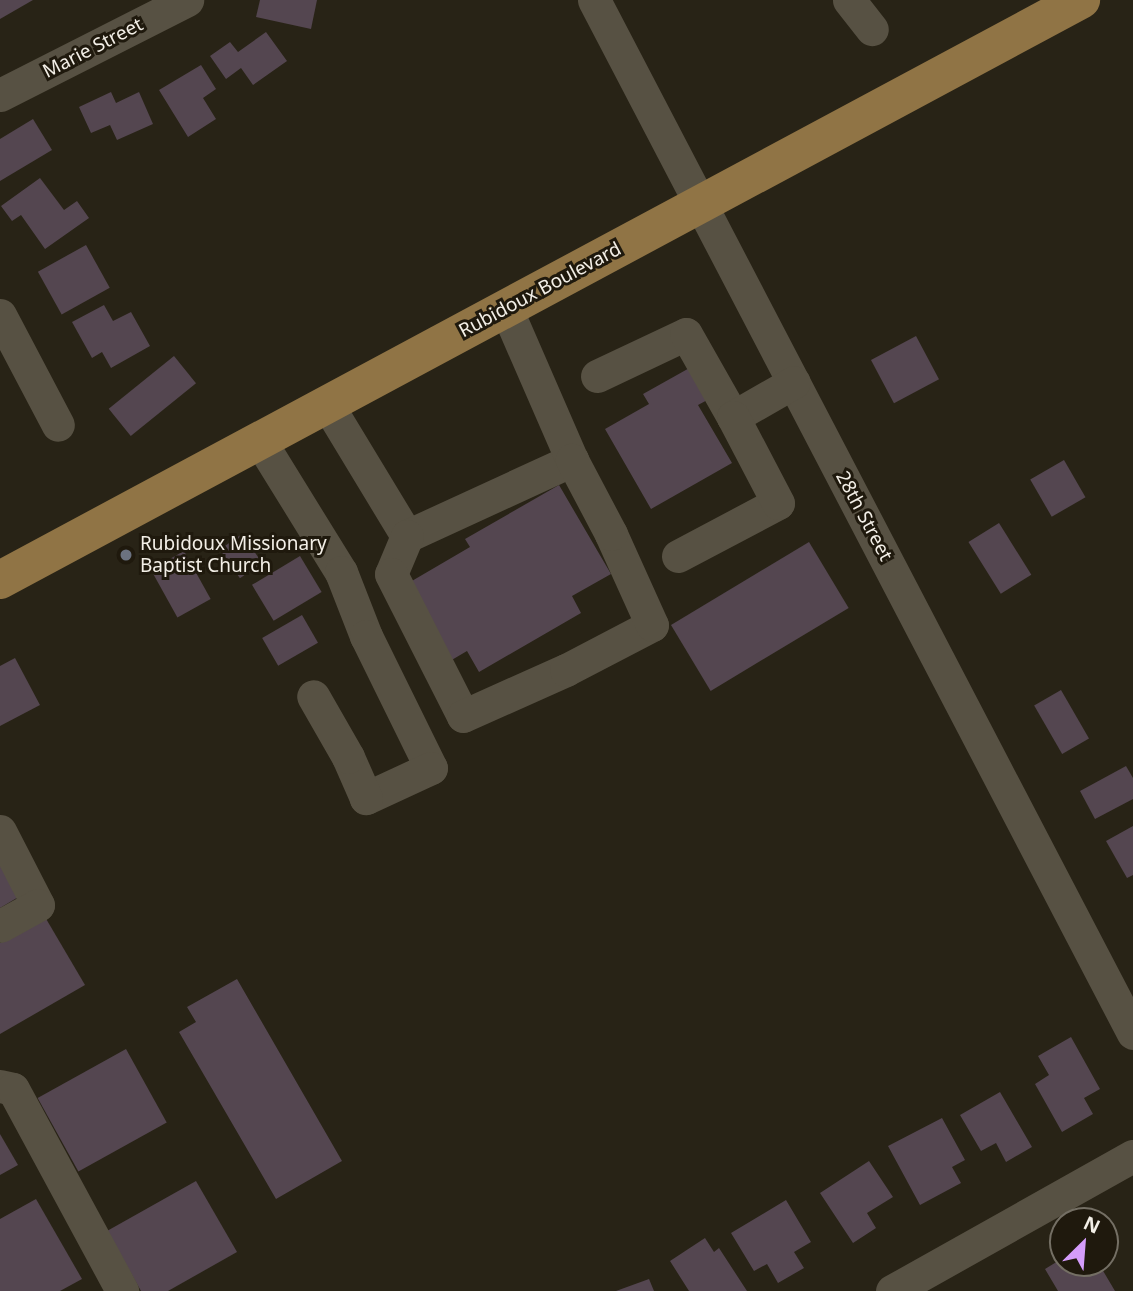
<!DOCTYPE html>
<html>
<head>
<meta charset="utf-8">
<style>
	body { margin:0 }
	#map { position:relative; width:1133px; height:1291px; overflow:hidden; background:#282316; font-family:"Noto Sans",sans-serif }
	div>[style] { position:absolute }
	.building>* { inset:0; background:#544650; transform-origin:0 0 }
	.minor>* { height:33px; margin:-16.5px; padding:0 16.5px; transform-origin:16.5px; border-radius:16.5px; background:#575143 }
	.major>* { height:38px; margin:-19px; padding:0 19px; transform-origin:19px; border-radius:19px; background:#907445 }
	.dots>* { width:19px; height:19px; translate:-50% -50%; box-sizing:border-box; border:4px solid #1f190d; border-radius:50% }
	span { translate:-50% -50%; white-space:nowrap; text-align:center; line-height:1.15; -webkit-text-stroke:6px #1f190d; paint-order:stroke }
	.street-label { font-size:19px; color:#f3efe7 }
	.poi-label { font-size:19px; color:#f3efe7 }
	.left { translate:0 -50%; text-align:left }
	.north { position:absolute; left:1049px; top:1207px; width:70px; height:70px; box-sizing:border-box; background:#1f190d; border:2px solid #746f64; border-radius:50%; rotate:25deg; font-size:19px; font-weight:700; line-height:28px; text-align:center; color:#f3efe7 }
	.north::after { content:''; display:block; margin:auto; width:24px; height:32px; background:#d49cfb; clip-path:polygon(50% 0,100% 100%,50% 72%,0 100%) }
</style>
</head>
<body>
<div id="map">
	<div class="building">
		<i style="clip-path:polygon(0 0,33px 0,0 19px)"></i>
		<i style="clip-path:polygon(260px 0,317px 0,311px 29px,256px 17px)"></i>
		<i style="clip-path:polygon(266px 32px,287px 61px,253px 85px,241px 68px,226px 79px,210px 56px,230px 42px,238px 52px)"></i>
		<i style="clip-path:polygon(201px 65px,216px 89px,203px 98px,216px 119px,188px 137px,159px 90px)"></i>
		<i style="clip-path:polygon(111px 92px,116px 103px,139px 92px,153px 124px,117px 140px,110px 125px,91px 133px,79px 107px)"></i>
		<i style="clip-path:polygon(33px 119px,52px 150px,0 181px,0 139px)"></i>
		<i style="clip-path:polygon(40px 178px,64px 210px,77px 201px,89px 218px,45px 249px,21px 215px,12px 221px,1px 206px)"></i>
		<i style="left:86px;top:245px;width:49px;height:55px;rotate:61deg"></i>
		<i style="clip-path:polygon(104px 305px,113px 321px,131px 312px,150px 346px,111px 368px,102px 352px,92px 358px,72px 322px)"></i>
		<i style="left:916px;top:336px;width:49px;height:51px;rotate:62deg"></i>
		<i style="left:174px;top:356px;width:35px;height:84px;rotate:51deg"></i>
		<i style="clip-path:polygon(693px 366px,711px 398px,698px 405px,732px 463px,651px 509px,605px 429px,649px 404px,643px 394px)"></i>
		<i style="left:1064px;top:460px;width:43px;height:39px;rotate:60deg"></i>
		<i style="clip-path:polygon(559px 485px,611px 574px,572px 596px,581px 613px,479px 672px,467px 651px,450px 661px,405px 585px,470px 547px,465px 539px)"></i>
		<i style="left:999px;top:523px;width:61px;height:36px;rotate:58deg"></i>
		<i style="left:242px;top:534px;width:35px;height:27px;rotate:55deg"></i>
		<i style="left:809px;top:542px;width:77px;height:161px;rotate:59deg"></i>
		<i style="left:184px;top:551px;width:55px;height:38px;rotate:61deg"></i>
		<i style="left:300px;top:556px;width:42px;height:56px;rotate:59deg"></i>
		<i style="left:302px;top:615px;width:32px;height:46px;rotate:60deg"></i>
		<i style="clip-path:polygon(15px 658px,40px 705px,0 726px,0 666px)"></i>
		<i style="left:1061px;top:690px;width:56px;height:31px;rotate:60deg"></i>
		<i style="clip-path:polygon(1126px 766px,1133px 778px,1133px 799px,1095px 819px,1080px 791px)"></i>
		<i style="clip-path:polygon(1133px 826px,1133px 875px,1127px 878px,1106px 841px)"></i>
		<i style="clip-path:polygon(0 861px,20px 896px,0 908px)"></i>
		<i style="clip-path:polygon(45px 917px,85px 985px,0 1034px,0 943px)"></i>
		<i style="clip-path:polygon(237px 979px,342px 1161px,276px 1199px,179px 1032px,196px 1022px,187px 1007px)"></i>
		<i style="clip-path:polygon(1071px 1037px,1100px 1089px,1084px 1098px,1093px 1114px,1062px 1132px,1035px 1084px,1049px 1075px,1038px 1056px)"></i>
		<i style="left:126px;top:1049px;width:84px;height:101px;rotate:61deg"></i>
		<i style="clip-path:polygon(1000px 1092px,1032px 1147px,1006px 1162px,996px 1143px,981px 1151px,960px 1115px)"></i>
		<i style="clip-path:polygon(942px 1118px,965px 1160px,952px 1167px,961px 1183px,920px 1205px,888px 1146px)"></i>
		<i style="clip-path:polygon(0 1134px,18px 1165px,0 1175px)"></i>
		<i style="clip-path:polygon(869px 1161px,893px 1197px,867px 1213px,876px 1228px,853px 1243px,820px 1193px)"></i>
		<i style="clip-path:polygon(196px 1181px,237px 1252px,168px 1291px,141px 1291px,107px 1231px)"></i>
		<i style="clip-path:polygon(36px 1199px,82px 1279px,60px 1291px,0 1291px,0 1219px)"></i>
		<i style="clip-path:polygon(786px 1200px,811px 1242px,794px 1252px,804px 1268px,778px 1283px,767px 1264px,754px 1271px,731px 1233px)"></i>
		<i style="clip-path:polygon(705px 1238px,714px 1252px,719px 1248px,747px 1291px,689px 1291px,670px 1261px)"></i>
		<i style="clip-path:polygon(1063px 1258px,1063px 1263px,1080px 1263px,1085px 1272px,1099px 1264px,1115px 1291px,1058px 1291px,1045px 1269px)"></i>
		<i style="clip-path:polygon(649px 1279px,654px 1291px,616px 1291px)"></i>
	</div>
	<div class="minor">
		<i style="left:594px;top:0;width:1165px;rotate:62.45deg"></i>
		<i style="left:849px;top:0;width:37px;rotate:52deg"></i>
		<i style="left:0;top:95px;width:210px;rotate:-26.9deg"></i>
		<i style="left:0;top:315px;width:124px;rotate:62.2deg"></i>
		<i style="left:597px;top:376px;width:98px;rotate:-25.3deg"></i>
		<i style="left:686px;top:334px;width:95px;rotate:60.5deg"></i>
		<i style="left:733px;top:417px;width:70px;rotate:-29.8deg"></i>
		<i style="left:327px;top:404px;width:154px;rotate:58.8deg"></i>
		<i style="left:407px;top:536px;width:182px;rotate:-24.7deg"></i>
		<i style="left:572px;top:460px;width:166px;rotate:-113.5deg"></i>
		<i style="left:260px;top:441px;width:154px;rotate:58.3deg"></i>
		<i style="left:341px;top:572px;width:69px;rotate:68.7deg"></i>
		<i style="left:366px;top:636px;width:147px;rotate:63.8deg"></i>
		<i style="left:431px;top:768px;width:72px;rotate:155.2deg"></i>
		<i style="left:366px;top:798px;width:45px;rotate:-113.7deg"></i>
		<i style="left:348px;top:757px;width:70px;rotate:-119.8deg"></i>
		<i style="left:407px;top:536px;width:41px;rotate:112.8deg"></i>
		<i style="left:391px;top:574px;width:159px;rotate:63.1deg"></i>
		<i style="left:463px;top:716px;width:113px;rotate:-24.1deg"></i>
		<i style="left:566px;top:670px;width:97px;rotate:-27.6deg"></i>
		<i style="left:652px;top:625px;width:100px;rotate:-114.3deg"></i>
		<i style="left:611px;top:534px;width:84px;rotate:-117.8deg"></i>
		<i style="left:678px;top:556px;width:113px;rotate:-27.9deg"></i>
		<i style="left:778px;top:503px;width:97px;rotate:-117.6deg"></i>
		<i style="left:0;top:831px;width:83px;rotate:62.8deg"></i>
		<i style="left:38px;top:905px;width:43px;rotate:151.1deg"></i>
		<i style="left:0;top:1086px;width:13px;rotate:13deg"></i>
		<i style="left:13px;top:1089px;width:230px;rotate:61.6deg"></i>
		<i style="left:892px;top:1291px;width:276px;rotate:-29.3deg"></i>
	</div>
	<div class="major">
		<i style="left:0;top:580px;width:1227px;rotate:-28.22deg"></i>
	</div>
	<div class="dots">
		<i style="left:126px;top:555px;background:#6b7280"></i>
	</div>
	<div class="street-label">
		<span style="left:93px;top:48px;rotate:-27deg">Marie Street</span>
		<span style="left:540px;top:290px;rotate:-28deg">Rubidoux Boulevard</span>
		<span style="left:864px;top:516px;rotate:62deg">28th Street</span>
	</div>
	<div class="poi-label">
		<span class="left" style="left:140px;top:555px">Rubidoux Missionary<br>Baptist Church</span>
	</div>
	<div class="north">N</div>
</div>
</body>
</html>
